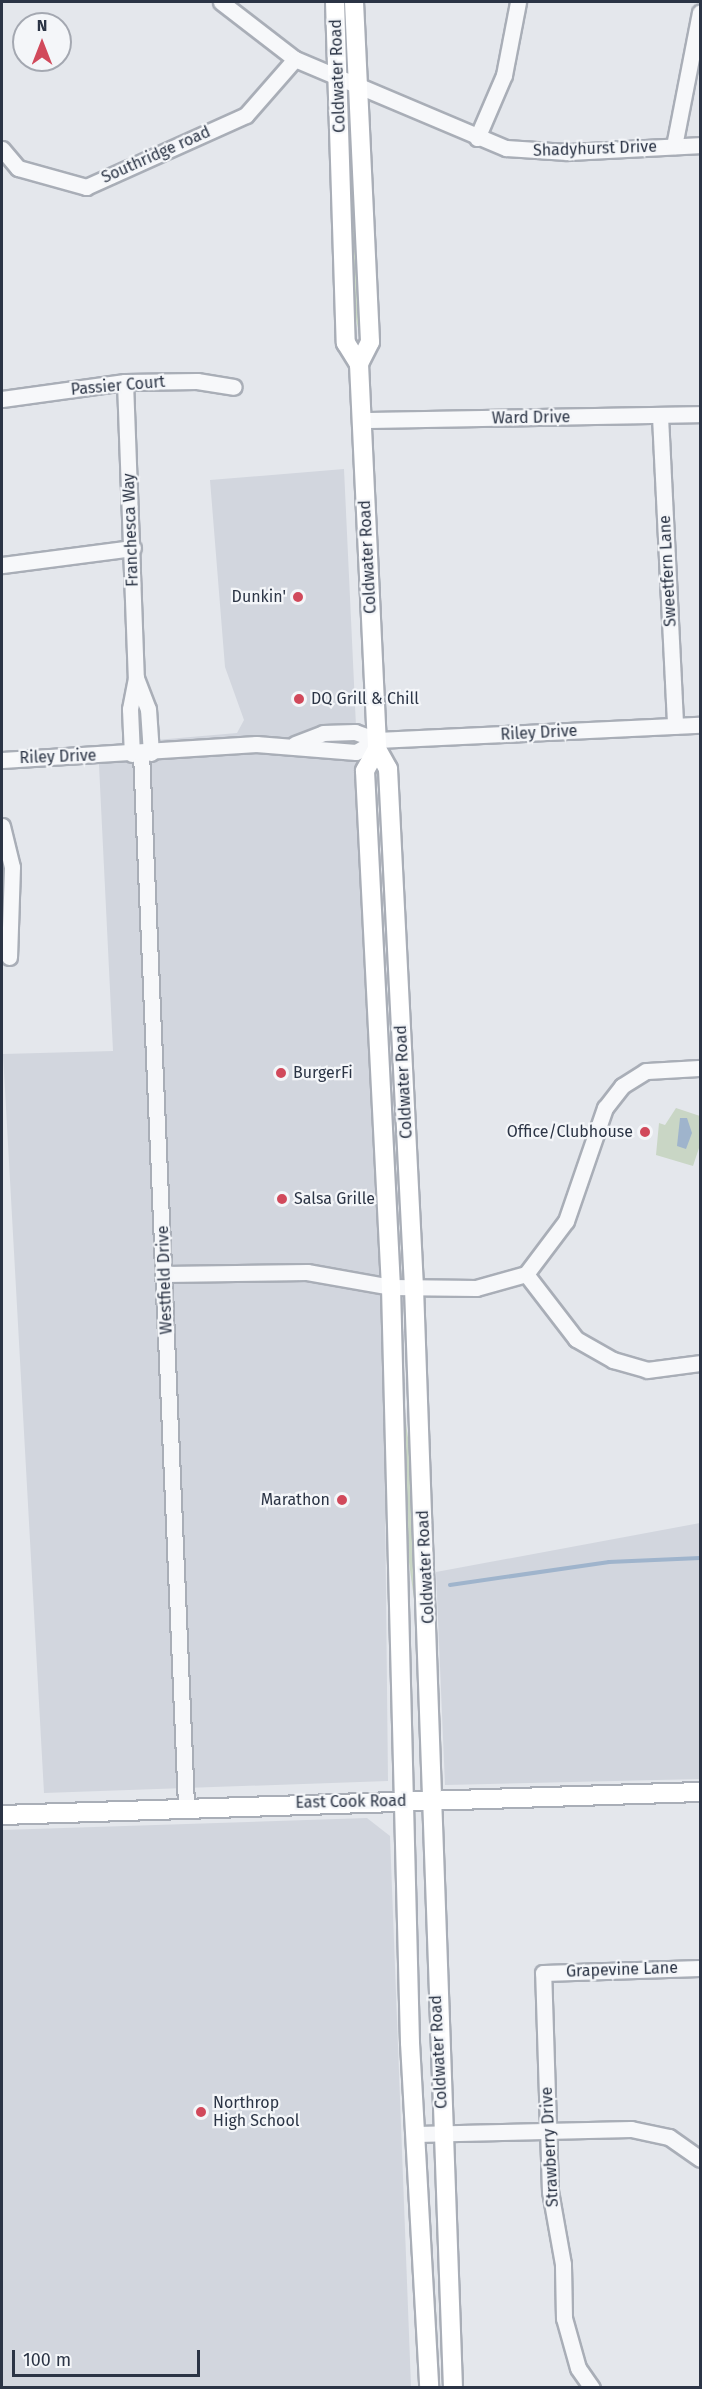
<!DOCTYPE html>
<html>
<head>
<meta charset="utf-8">
<style>
	body { margin:0 }
	#map { position:relative; width:702px; height:2389px; overflow:hidden; background:#e4e7ec; font-family:"Fira Sans",sans-serif }
	div>[style] { position:absolute }
	.built>* { inset:0; background:#d2d6de }
	.green>* { inset:0; background:#c9d6c5 }
	.water>* { inset:0; background:#9fb4cc }
	.stream>* { height:4px; margin:-2px; padding:0 2px; transform-origin:2px; border-radius:2px; background:#9fb4cc }
	.roads { filter:drop-shadow(2px 0 #a9aeb7) drop-shadow(-2px 0 #a9aeb7) drop-shadow(0 2px #a9aeb7) drop-shadow(0 -2px #a9aeb7) }
	.minor>* { height:15px; margin:-7.5px; padding:0 7.5px; transform-origin:7.5px; border-radius:7.5px; background:#f7f8fa }
	.major>* { height:18px; margin:-9px; padding:0 9px; transform-origin:9px; border-radius:9px; background:#fff }
	.dots>* { width:16px; height:16px; translate:-50% -50%; box-sizing:border-box; border:3px solid #f4f6f9; border-radius:50% }
	span { translate:-50% -50%; white-space:nowrap; text-align:center; line-height:1.15; -webkit-text-stroke:4.5px #f4f6f9; paint-order:stroke }
	.street-label { font-size:16px; color:#2b3445 }
	.poi-label { font-size:16px; color:#2b3445 }
	.right { translate:-100% -50%; text-align:right }
	.left { translate:0 -50%; text-align:left }
	.frame { position:absolute; inset:0; border:3px solid #2b3445; pointer-events:none }
	.north { position:absolute; left:12px; top:12px; width:60px; height:60px; box-sizing:border-box; background:#f4f6f9; border:2px solid #a4a8b1; border-radius:50%; rotate:0deg; font-size:16px; font-weight:700; line-height:24px; text-align:center; color:#2b3445 }
	.north::after { content:''; display:block; margin:auto; width:21px; height:27px; background:#d1495b; clip-path:polygon(50% 0,100% 100%,50% 72%,0 100%) }
	.scale { position:absolute; left:12px; top:2350px; width:188px; height:27px; box-sizing:border-box; border:3px solid #2b3445; border-top:0; padding-left:8px; font-size:18px; line-height:21px; white-space:nowrap; color:#2b3445; -webkit-text-stroke:4px #f4f6f9; paint-order:stroke }
</style>
</head>
<body>
<div id="map">
	<div class="built">
		<i style="clip-path:polygon(344px 469px,383px 1305px,388px 1781px,44px 1793px,3px 1054px,113px 1051px,98px 745px,237px 733px,244px 720px,225px 667px,210px 480px)"></i>
		<i style="clip-path:polygon(700px 1523px,700px 1779px,445px 1785px,436px 1572px)"></i>
		<i style="clip-path:polygon(367px 1818px,390px 1836px,411px 2387px,2px 2387px,2px 1830px)"></i>
	</div>
	<div class="green">
		<i style="clip-path:polygon(348px 173px,356px 216px,361px 342px,353px 305px)"></i>
		<i style="clip-path:polygon(676px 1108px,700px 1116px,700px 1145px,693px 1166px,656px 1155px,659px 1123px,665px 1125px)"></i>
		<i style="clip-path:polygon(401px 1387px,414px 1481px,422px 1657px,407px 1548px)"></i>
	</div>
	<div class="water">
		<i style="clip-path:polygon(680px 1118px,687px 1118px,692px 1133px,686px 1149px,677px 1146px)"></i>
	</div>
	<div class="stream">
		<i style="left:450px;top:1585px;width:161px;rotate:-8.2deg"></i>
		<i style="left:609px;top:1562px;width:91px;rotate:-2.5deg"></i>
	</div>
	<div class="roads">
		<div class="minor">
			<i style="left:221px;top:2px;width:93px;rotate:37.6deg"></i>
			<i style="left:295px;top:59px;width:229px;rotate:22.9deg"></i>
			<i style="left:506px;top:148px;width:61px;rotate:3.8deg"></i>
			<i style="left:567px;top:152px;width:133px;rotate:-3deg"></i>
			<i style="left:477px;top:138px;width:69px;rotate:-66.8deg"></i>
			<i style="left:504px;top:75px;width:74px;rotate:-79.1deg"></i>
			<i style="left:674px;top:146px;width:136px;rotate:-79deg"></i>
			<i style="left:2px;top:149px;width:25px;rotate:50deg"></i>
			<i style="left:18px;top:168px;width:71px;rotate:15.6deg"></i>
			<i style="left:86px;top:187px;width:175px;rotate:-24.2deg"></i>
			<i style="left:246px;top:115px;width:74px;rotate:-48.8deg"></i>
			<i style="left:125px;top:382px;width:296px;rotate:87.9deg"></i>
			<i style="left:136px;top:678px;width:32px;rotate:101deg"></i>
			<i style="left:130px;top:709px;width:45px;rotate:87.5deg"></i>
			<i style="left:2px;top:399px;width:124px;rotate:-7.9deg"></i>
			<i style="left:125px;top:382px;width:72px;rotate:-0.8deg"></i>
			<i style="left:197px;top:381px;width:37px;rotate:9deg"></i>
			<i style="left:660px;top:416px;width:310px;rotate:87.2deg"></i>
			<i style="left:362px;top:420px;width:338px;rotate:-1deg"></i>
			<i style="left:2px;top:565px;width:132px;rotate:-7.4deg"></i>
			<i style="left:136px;top:678px;width:33px;rotate:69deg"></i>
			<i style="left:148px;top:709px;width:44px;rotate:86.1deg"></i>
			<i style="left:295px;top:744px;width:30px;rotate:-21deg"></i>
			<i style="left:323px;top:733px;width:32px;rotate:-2deg"></i>
			<i style="left:355px;top:732px;width:23px;rotate:20deg"></i>
			<i style="left:377px;top:740px;width:323px;rotate:-2.7deg"></i>
			<i style="left:141px;top:753px;width:1054px;rotate:87.55deg"></i>
			<i style="left:2px;top:760px;width:255px;rotate:-3.6deg"></i>
			<i style="left:256px;top:744px;width:100px;rotate:4.6deg"></i>
			<i style="left:356px;top:752px;width:24px;rotate:-30deg"></i>
			<i style="left:2px;top:826px;width:42px;rotate:76.3deg"></i>
			<i style="left:12px;top:867px;width:90px;rotate:91.9deg"></i>
			<i style="left:165px;top:1274px;width:142px;rotate:-0.8deg"></i>
			<i style="left:307px;top:1272px;width:85px;rotate:10.1deg"></i>
			<i style="left:391px;top:1287px;width:85px;rotate:0.7deg"></i>
			<i style="left:476px;top:1288px;width:52px;rotate:-15.6deg"></i>
			<i style="left:526px;top:1274px;width:66px;rotate:-53deg"></i>
			<i style="left:566px;top:1221px;width:120px;rotate:-71deg"></i>
			<i style="left:605px;top:1108px;width:28px;rotate:-52deg"></i>
			<i style="left:622px;top:1086px;width:28px;rotate:-32deg"></i>
			<i style="left:646px;top:1071px;width:54px;rotate:-3.2deg"></i>
			<i style="left:526px;top:1274px;width:82px;rotate:52.4deg"></i>
			<i style="left:576px;top:1339px;width:43px;rotate:29.6deg"></i>
			<i style="left:613px;top:1360px;width:35px;rotate:16deg"></i>
			<i style="left:647px;top:1370px;width:53px;rotate:-7.5deg"></i>
			<i style="left:416px;top:2134px;width:215px;rotate:-1.3deg"></i>
			<i style="left:631px;top:2129px;width:39px;rotate:12deg"></i>
			<i style="left:669px;top:2137px;width:38px;rotate:35deg"></i>
			<i style="left:592px;top:2388px;width:24px;rotate:-125deg"></i>
			<i style="left:578px;top:2368px;width:52px;rotate:-105.6deg"></i>
			<i style="left:564px;top:2318px;width:54px;rotate:-91.1deg"></i>
			<i style="left:563px;top:2264px;width:74px;rotate:-100.1deg"></i>
			<i style="left:550px;top:2191px;width:218px;rotate:-91.8deg"></i>
			<i style="left:543px;top:1973px;width:157px;rotate:-1.8deg"></i>
		</div>
		<div class="major">
			<i style="left:335px;top:2px;width:341px;rotate:88.2deg"></i>
			<i style="left:346px;top:343px;width:25px;rotate:58deg"></i>
			<i style="left:354px;top:2px;width:340px;rotate:87.3deg"></i>
			<i style="left:370px;top:342px;width:25px;rotate:117deg"></i>
			<i style="left:359px;top:364px;width:385px;rotate:87.3deg"></i>
			<i style="left:377px;top:749px;width:23px;rotate:61deg"></i>
			<i style="left:388px;top:769px;width:520px;rotate:87.13deg"></i>
			<i style="left:414px;top:1288px;width:1101px;rotate:87.97deg"></i>
			<i style="left:377px;top:749px;width:25px;rotate:119deg"></i>
			<i style="left:365px;top:771px;width:517px;rotate:87.12deg"></i>
			<i style="left:391px;top:1287px;width:756px;rotate:88.56deg"></i>
			<i style="left:410px;top:2043px;width:346px;rotate:86.8deg"></i>
			<i style="left:2px;top:1815px;width:698px;rotate:-1.89deg"></i>
		</div>
	</div>
	<div class="dots">
		<i style="left:298px;top:597px;background:#d1495b"></i>
		<i style="left:299px;top:699px;background:#d1495b"></i>
		<i style="left:281px;top:1073px;background:#d1495b"></i>
		<i style="left:645px;top:1132px;background:#d1495b"></i>
		<i style="left:282px;top:1199px;background:#d1495b"></i>
		<i style="left:342px;top:1500px;background:#d1495b"></i>
		<i style="left:201px;top:2112px;background:#d1495b"></i>
	</div>
	<div class="street-label">
		<span style="left:338px;top:76px;rotate:-92deg">Coldwater Road</span>
		<span style="left:595px;top:149px;rotate:-2deg">Shadyhurst Drive</span>
		<span style="left:156px;top:155px;rotate:-24deg">Southridge road</span>
		<span style="left:118px;top:386px;rotate:-5deg">Passier Court</span>
		<span style="left:531px;top:418px;rotate:-1deg">Ward Drive</span>
		<span style="left:131px;top:530px;rotate:-92deg">Franchesca Way</span>
		<span style="left:368px;top:557px;rotate:-93deg">Coldwater Road</span>
		<span style="left:668px;top:571px;rotate:-93deg">Sweetfern Lane</span>
		<span style="left:539px;top:733px;rotate:-3deg">Riley Drive</span>
		<span style="left:58px;top:757px;rotate:-2deg">Riley Drive</span>
		<span style="left:404px;top:1082px;rotate:-93deg">Coldwater Road</span>
		<span style="left:165px;top:1280px;rotate:-92deg">Westfield Drive</span>
		<span style="left:426px;top:1567px;rotate:-93deg">Coldwater Road</span>
		<span style="left:351px;top:1802px;rotate:-1deg">East Cook Road</span>
		<span style="left:622px;top:1970px;rotate:-2deg">Grapevine Lane</span>
		<span style="left:439px;top:2052px;rotate:-93deg">Coldwater Road</span>
		<span style="left:550px;top:2147px;rotate:-93deg">Strawberry Drive</span>
	</div>
	<div class="poi-label">
		<span class="right" style="left:286px;top:597px">Dunkin'</span>
		<span class="left" style="left:311px;top:699px">DQ Grill &amp; Chill</span>
		<span class="left" style="left:293px;top:1073px">BurgerFi</span>
		<span class="right" style="left:633px;top:1132px">Office/Clubhouse</span>
		<span class="left" style="left:294px;top:1199px">Salsa Grille</span>
		<span class="right" style="left:330px;top:1500px">Marathon</span>
		<span class="left" style="left:213px;top:2112px">Northrop<br>High School</span>
	</div>
	<div class="frame"></div>
	<div class="north">N</div>
	<div class="scale">100 m</div>
</div>
</body>
</html>
